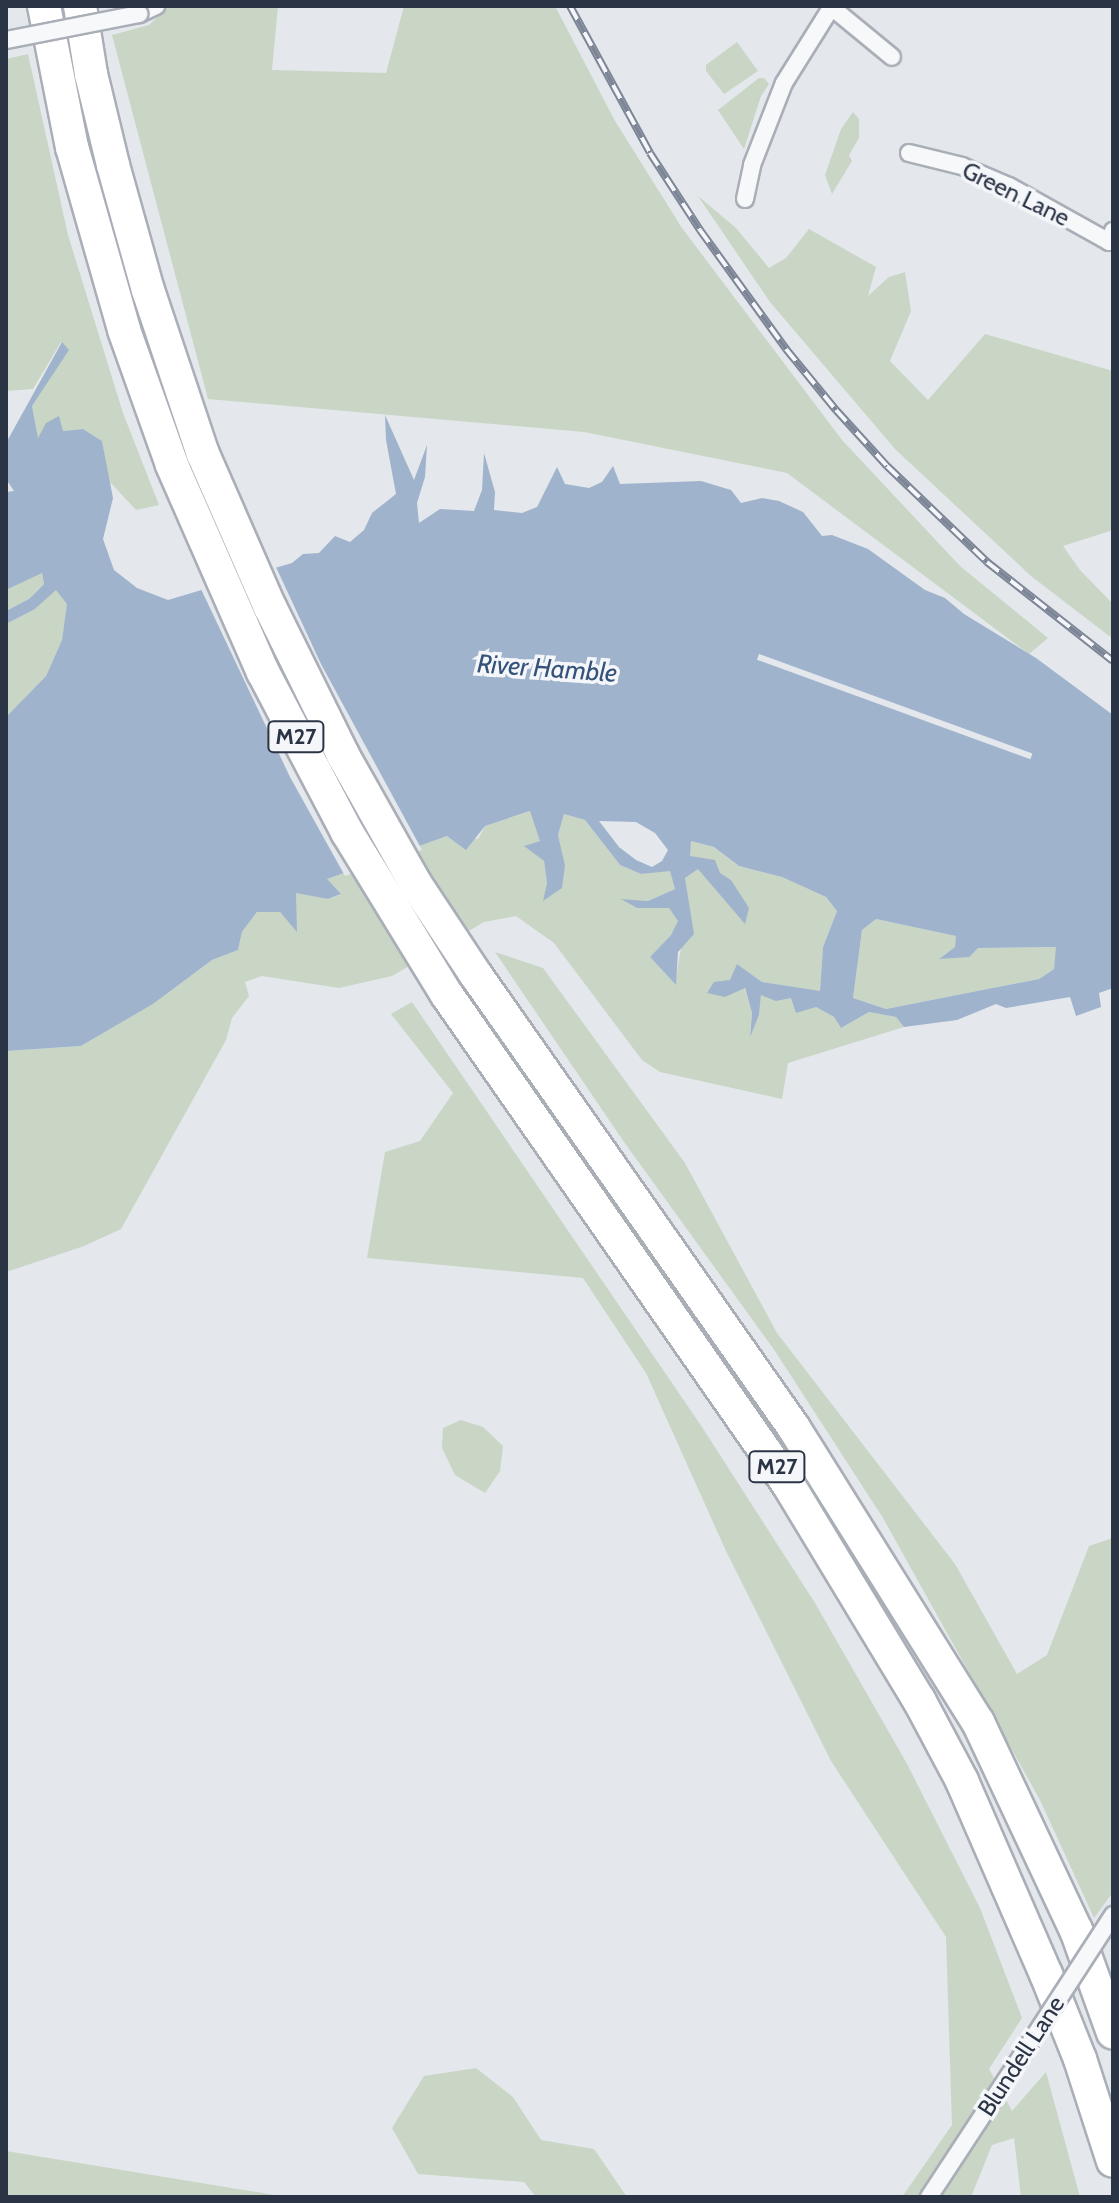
<!DOCTYPE html>
<html>
<head>
<meta charset="utf-8">
<style>
	body { margin:0 }
	#map { position:relative; width:1119px; height:2203px; overflow:hidden; background:#e4e7ec; font-family:Cabin,sans-serif }
	div>[style] { position:absolute }
	.green>* { inset:0; background:#c9d6c5 }
	.water>* { inset:0; background:#9fb4cc }
	.pier>* { inset:0; background:#e4e7ec; transform-origin:0 0 }
	.roads { filter:drop-shadow(2px 0 #a9aeb7) drop-shadow(-2px 0 #a9aeb7) drop-shadow(0 2px #a9aeb7) drop-shadow(0 -2px #a9aeb7) }
	.minor>* { height:16px; margin:-8px; padding:0 8px; transform-origin:8px; border-radius:8px; background:#f7f8fa }
	.motorway>* { height:32px; margin:-16px; padding:0 16px; transform-origin:16px; border-radius:16px; background:#fff }
	.rail>* { height:8px; margin-top:-4px; transform-origin:0; background:repeating-linear-gradient(90deg,#f4f6f9 0 15px,#7d8696 0 30px); box-sizing:border-box; border-block:2px solid #7d8696 }
	.bridges { filter:drop-shadow(2px 0 #a9aeb7) drop-shadow(-2px 0 #a9aeb7) drop-shadow(0 2px #a9aeb7) drop-shadow(0 -2px #a9aeb7) }
	.minor-bridge>* { height:16px; margin:-8px; padding:0 8px; transform-origin:8px; border-radius:8px; background:#f7f8fa }
	span { translate:-50% -50%; white-space:nowrap; text-align:center; line-height:1.15; -webkit-text-stroke:7px #f4f6f9; paint-order:stroke }
	.shield-label span { padding:2px 6px; background:#f4f6f9; border:2px solid; border-radius:6px; -webkit-text-stroke-width:0 }
	.shield-label { font-size:22px; color:#2b3445; font-weight:700 }
	.street-label { font-size:24px; color:#2b3445 }
	.water-label { font-size:26px; color:#34527a; font-style:italic }
	.frame { position:absolute; inset:0; border:8px solid #2b3445; pointer-events:none }
</style>
</head>
<body>
<div id="map">
	<div class="green">
		<i style="clip-path:polygon(169px 6px,278px 6px,272px 70px,386px 73px,404px 6px,555px 6px,615px 121px,682px 228px,842px 440px,960px 566px,1048px 638px,1029px 654px,787px 473px,584px 432px,208px 399px,112px 35px,149px 25px)"></i>
		<i style="clip-path:polygon(737px 42px,758px 71px,724px 94px,706px 71px,706px 65px)"></i>
		<i style="clip-path:polygon(28px 54px,68px 235px,123px 413px,159px 505px,136px 510px,109px 481px,102px 441px,83px 429px,63px 431px,38px 440px,32px 406px,68px 350px,61px 342px,33px 389px,6px 391px,6px 59px)"></i>
		<i style="clip-path:polygon(759px 78px,764px 78px,769px 84px,761px 96px,744px 149px,718px 110px)"></i>
		<i style="clip-path:polygon(853px 112px,859px 119px,859px 138px,849px 155px,852px 161px,832px 194px,825px 175px,841px 129px)"></i>
		<i style="clip-path:polygon(698px 196px,736px 228px,769px 268px,786px 258px,809px 229px,876px 267px,868px 296px,889px 277px,905px 272px,911px 311px,890px 361px,928px 400px,985px 334px,1113px 371px,1113px 530px,1063px 546px,1080px 570px,1113px 604px,1113px 639px,1031px 576px,895px 449px,770px 302px)"></i>
		<i style="clip-path:polygon(42px 572px,44px 584px,29px 599px,6px 611px,6px 590px)"></i>
		<i style="clip-path:polygon(56px 589px,68px 604px,62px 640px,46px 676px,6px 717px,6px 624px,35px 609px)"></i>
		<i style="clip-path:polygon(531px 811px,541px 841px,525px 846px,544px 861px,547px 883px,544px 900px,565px 865px,558px 835px,564px 814px,585px 820px,620px 865px,641px 874px,670px 870px,675px 889px,648px 901px,624px 900px,637px 908px,669px 908px,679px 921px,671px 935px,650px 957px,675px 984px,688px 905px,685px 878px,698px 868px,719px 891px,731px 880px,689px 856px,691px 841px,714px 847px,739px 866px,782px 877px,826px 897px,837px 911px,823px 947px,820px 992px,762px 982px,737px 964px,752px 1013px,750px 1034px,759px 1015px,761px 994px,791px 997px,816px 1007px,834px 1017px,841px 1028px,869px 1012px,896px 1017px,904px 1027px,788px 1063px,782px 1099px,660px 1072px,642px 1060px,554px 943px,516px 916px,484px 922px,392px 976px,339px 988px,262px 976px,245px 982px,249px 996px,232px 1018px,226px 1040px,121px 1229px,84px 1246px,6px 1272px,6px 1051px,81px 1046px,153px 1004px,212px 960px,238px 950px,242px 932px,257px 912px,280px 912px,296px 930px,295px 892px,328px 899px,340px 895px,326px 879px,447px 836px,478px 839px,485px 826px)"></i>
		<i style="clip-path:polygon(876px 919px,957px 936px,955px 947px,940px 958px,978px 948px,1057px 947px,1054px 969px,1039px 979px,886px 1009px,853px 998px,862px 930px)"></i>
		<i style="clip-path:polygon(495px 952px,543px 968px,685px 1163px,777px 1333px,955px 1564px,1017px 1674px,1047px 1655px,1089px 1546px,1113px 1538px,1113px 1892px,1094px 1918px,1040px 1800px,883px 1518px,775px 1351px,624px 1142px)"></i>
		<i style="clip-path:polygon(412px 1002px,702px 1427px,815px 1603px,906px 1762px,980px 1908px,1022px 2018px,989px 2069px,1012px 2111px,1046px 2072px,1080px 2197px,1021px 2197px,1014px 2138px,992px 2145px,971px 2197px,902px 2197px,952px 2125px,946px 1937px,831px 1761px,726px 1551px,646px 1373px,583px 1278px,367px 1258px,385px 1152px,420px 1141px,453px 1093px,391px 1014px)"></i>
		<i style="clip-path:polygon(461px 1420px,483px 1427px,503px 1446px,500px 1471px,485px 1493px,455px 1475px,442px 1448px,443px 1428px)"></i>
		<i style="clip-path:polygon(476px 2068px,513px 2097px,541px 2140px,594px 2149px,627px 2197px,536px 2197px,524px 2182px,418px 2174px,392px 2128px,424px 2076px)"></i>
		<i style="clip-path:polygon(6px 2151px,287px 2197px,6px 2197px)"></i>
	</div>
	<div class="water">
		<i style="clip-path:polygon(evenodd,62px 342px,69px 350px,32px 406px,38px 438px,46px 423px,59px 416px,63px 431px,83px 429px,102px 441px,113px 498px,103px 539px,114px 570px,137px 588px,168px 600px,292px 563px,303px 554px,319px 553px,335px 536px,350px 542px,364px 530px,372px 513px,396px 494px,386px 440px,385px 415px,414px 480px,427px 445px,425px 477px,417px 503px,419px 523px,440px 509px,474px 511px,482px 490px,484px 453px,495px 492px,494px 510px,522px 513px,537px 507px,557px 467px,565px 484px,589px 488px,602px 482px,613px 466px,620px 484px,701px 481px,731px 490px,741px 503px,762px 498px,779px 501px,803px 512px,822px 536px,832px 535px,868px 549px,925px 590px,945px 598px,964px 614px,1036px 658px,1113px 715px,1113px 988px,1099px 993px,1101px 1007px,1076px 1016px,1070px 997px,1006px 1008px,996px 1004px,957px 1020px,904px 1027px,896px 1017px,869px 1012px,841px 1028px,834px 1017px,816px 1007px,796px 1013px,791px 998px,776px 1001px,761px 995px,759px 1015px,750px 1037px,752px 1013px,745px 988px,725px 997px,707px 993px,714px 982px,730px 980px,737px 964px,762px 982px,820px 991px,823px 947px,837px 911px,826px 897px,782px 877px,739px 866px,714px 847px,691px 841px,690px 856px,715px 860px,720px 873px,731px 880px,749px 908px,745px 924px,698px 869px,685px 878px,694px 934px,678px 952px,676px 985px,650px 957px,671px 935px,678px 921px,669px 908px,637px 908px,621px 899px,648px 901px,675px 889px,670px 871px,641px 874px,620px 865px,585px 820px,564px 814px,558px 835px,565px 865px,562px 888px,543px 901px,547px 883px,544px 861px,524px 846px,540px 841px,530px 811px,485px 826px,466px 850px,447px 836px,327px 879px,341px 894px,328px 899px,296px 893px,297px 932px,280px 912px,257px 912px,242px 932px,238px 950px,212px 960px,153px 1004px,81px 1046px,6px 1051px,6px 717px,46px 676px,62px 640px,67px 604px,56px 590px,35px 609px,6px 624px,6px 611px,29px 599px,44px 584px,42px 573px,6px 590px,6px 492px,14px 491px,6px 479px,6px 443px,62px 342px,599px 821px,636px 822px,655px 833px,668px 850px,662px 861px,652px 867px,636px 860px,619px 847px,599px 821px,62px 342px,876px 919px,956px 936px,955px 947px,939px 959px,969px 957px,978px 948px,1056px 947px,1054px 969px,1039px 979px,886px 1009px,853px 998px,862px 930px,876px 919px)"></i>
	</div>
	<div class="pier">
		<i style="clip-path:polygon(275px 565px,321px 664px,422px 850px,345px 876px,290px 777px,201px 589px)"></i>
		<i style="left:759px;top:654px;width:291px;height:6px;rotate:20deg"></i>
	</div>
	<div class="roads">
		<div class="minor">
			<i style="left:830px;top:6px;width:80px;rotate:39.4deg"></i>
			<i style="left:139px;top:14px;width:19px;rotate:-25deg"></i>
			<i style="left:909px;top:153px;width:55px;rotate:13.8deg"></i>
			<i style="left:962px;top:166px;width:51px;rotate:23.1deg"></i>
			<i style="left:1009px;top:186px;width:115px;rotate:29.2deg"></i>
			<i style="left:1109px;top:242px;width:12px;rotate:-70deg"></i>
			<i style="left:745px;top:199px;width:35px;rotate:-78deg"></i>
			<i style="left:752px;top:165px;width:88px;rotate:-68.7deg"></i>
			<i style="left:784px;top:83px;width:89px;rotate:-57.9deg"></i>
			<i style="left:929px;top:2197px;width:157px;rotate:-56.7deg"></i>
		</div>
		<div class="motorway">
			<i style="left:44px;top:6px;width:144px;rotate:78.8deg"></i>
			<i style="left:72px;top:147px;width:190px;rotate:74.1deg"></i>
			<i style="left:124px;top:330px;width:143px;rotate:70.4deg"></i>
			<i style="left:172px;top:465px;width:226px;rotate:66.3deg"></i>
			<i style="left:263px;top:672px;width:181px;rotate:62.3deg"></i>
			<i style="left:347px;top:832px;width:191px;rotate:58.5deg"></i>
			<i style="left:447px;top:995px;width:596px;rotate:55.11deg"></i>
			<i style="left:788px;top:1484px;width:253px;rotate:58.8deg"></i>
			<i style="left:919px;top:1700px;width:92px;rotate:62deg"></i>
			<i style="left:962px;top:1781px;width:210px;rotate:66.5deg"></i>
			<i style="left:1046px;top:1974px;width:92px;rotate:68.2deg"></i>
			<i style="left:1080px;top:2059px;width:107px;rotate:72.1deg"></i>
			<i style="left:80px;top:6px;width:69px;rotate:80.8deg"></i>
			<i style="left:91px;top:74px;width:94px;rotate:76.4deg"></i>
			<i style="left:113px;top:165px;width:130px;rotate:74.4deg"></i>
			<i style="left:148px;top:290px;width:173px;rotate:71.5deg"></i>
			<i style="left:203px;top:454px;width:167px;rotate:66.4deg"></i>
			<i style="left:270px;top:607px;width:165px;rotate:63.7deg"></i>
			<i style="left:343px;top:755px;width:147px;rotate:60.6deg"></i>
			<i style="left:415px;top:883px;width:110px;rotate:56.5deg"></i>
			<i style="left:476px;top:975px;width:553px;rotate:54.93deg"></i>
			<i style="left:794px;top:1428px;width:347px;rotate:58deg"></i>
			<i style="left:978px;top:1722px;width:230px;rotate:64.8deg"></i>
			<i style="left:1076px;top:1930px;width:109px;rotate:70.2deg"></i>
		</div>
	</div>
	<div class="rail">
		<i style="left:570px;top:6px;width:167px;rotate:61.4deg"></i>
		<i style="left:650px;top:153px;width:92px;rotate:57deg"></i>
		<i style="left:700px;top:230px;width:147px;rotate:54.1deg"></i>
		<i style="left:786px;top:349px;width:79px;rotate:50.7deg"></i>
		<i style="left:836px;top:410px;width:76px;rotate:47.7deg"></i>
		<i style="left:887px;top:466px;width:139px;rotate:43.8deg"></i>
		<i style="left:987px;top:562px;width:160px;rotate:38.2deg"></i>
	</div>
	<div class="bridges">
		<div class="minor-bridge">
			<i style="left:6px;top:40px;width:136px;rotate:-11.1deg"></i>
			<i style="left:1015px;top:2066px;width:180px;rotate:-57deg"></i>
		</div>
	</div>
	<div class="shield-label">
		<span style="left:296px;top:737px">M27</span>
		<span style="left:777px;top:1467px">M27</span>
	</div>
	<div class="street-label">
		<span style="left:1016px;top:194px;rotate:26deg">Green Lane</span>
		<span style="left:1021px;top:2056px;rotate:-57deg">Blundell Lane</span>
	</div>
	<div class="water-label">
		<span style="left:547px;top:669px;rotate:4deg">River Hamble</span>
	</div>
	<div class="frame"></div>
</div>
</body>
</html>
